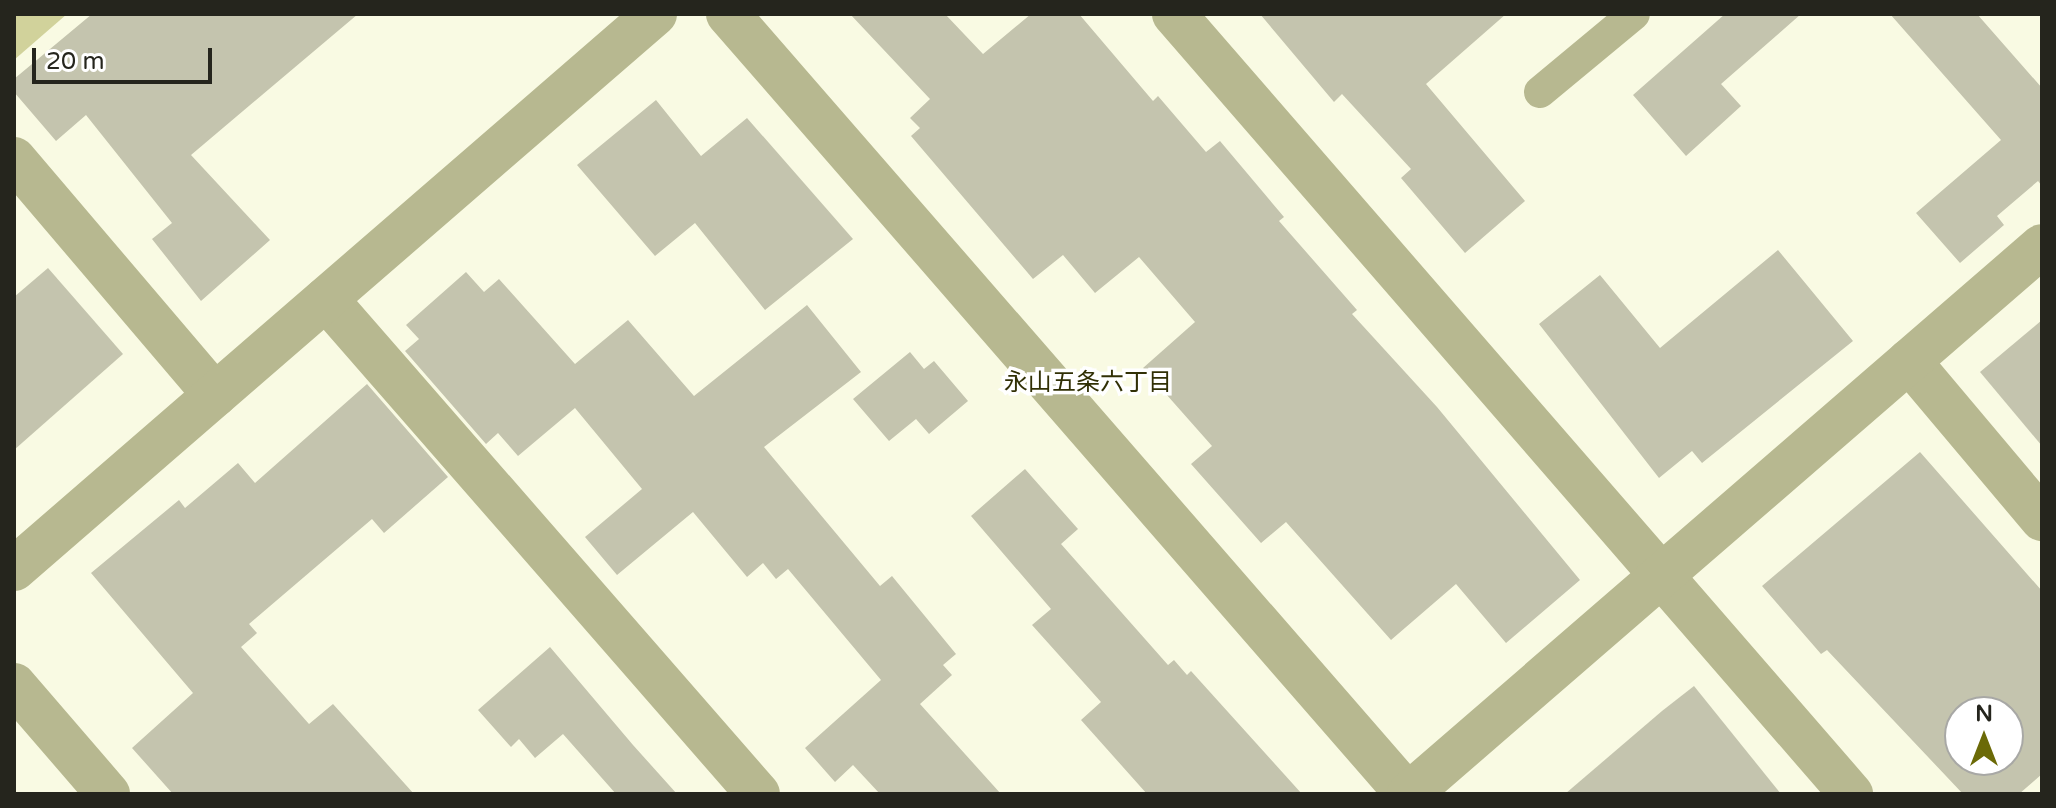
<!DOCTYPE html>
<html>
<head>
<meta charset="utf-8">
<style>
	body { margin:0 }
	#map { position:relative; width:2056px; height:808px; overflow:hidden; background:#f9fae3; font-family:"Varela Round","Noto Sans JP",sans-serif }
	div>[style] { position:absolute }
	.green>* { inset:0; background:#d1d29b }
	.building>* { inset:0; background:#c4c4ae }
	.lane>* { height:32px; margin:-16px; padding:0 16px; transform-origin:16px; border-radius:16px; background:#b7b890 }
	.street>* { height:44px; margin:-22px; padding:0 22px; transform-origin:22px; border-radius:22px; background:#b7b890 }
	span { translate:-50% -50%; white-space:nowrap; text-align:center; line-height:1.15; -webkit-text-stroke:7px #fff; paint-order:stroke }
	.neighbourhood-label { font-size:24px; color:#313005 }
	.frame { position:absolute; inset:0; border:16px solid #25251d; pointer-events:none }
	.north { position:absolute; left:1944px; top:696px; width:80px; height:80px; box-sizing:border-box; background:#fff; border:2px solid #a8a8a5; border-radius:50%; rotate:0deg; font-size:22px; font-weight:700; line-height:32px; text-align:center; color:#25251d }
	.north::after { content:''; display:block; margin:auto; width:28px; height:36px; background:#6b6a07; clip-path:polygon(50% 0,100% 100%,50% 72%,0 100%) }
	.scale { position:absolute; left:32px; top:48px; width:180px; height:36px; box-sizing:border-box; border:4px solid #25251d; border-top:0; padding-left:10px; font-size:24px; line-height:28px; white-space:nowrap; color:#25251d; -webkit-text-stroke:6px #fff; paint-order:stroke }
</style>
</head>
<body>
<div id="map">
	<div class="green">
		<i style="clip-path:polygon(14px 14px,67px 14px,14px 60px)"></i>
	</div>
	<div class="building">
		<i style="clip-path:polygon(92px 14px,358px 14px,191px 155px,270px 240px,201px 301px,152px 239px,172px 223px,86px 115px,56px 141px,14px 92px,14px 79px)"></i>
		<i style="clip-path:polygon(850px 14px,945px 14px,983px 54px,1031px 14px,1079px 14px,1153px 101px,1158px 96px,1206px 152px,1220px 141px,1284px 217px,1279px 221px,1357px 310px,1352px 314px,1437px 407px,1580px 580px,1506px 643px,1456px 584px,1391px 640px,1286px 522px,1261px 543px,1191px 464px,1212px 446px,1143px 368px,1195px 322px,1139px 257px,1095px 293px,1063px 255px,1033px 279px,911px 136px,920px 128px,910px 118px,930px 99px)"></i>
		<i style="clip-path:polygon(1260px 14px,1506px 14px,1426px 84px,1525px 201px,1465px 253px,1401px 178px,1411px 169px,1342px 94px,1334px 102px)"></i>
		<i style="clip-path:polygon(1725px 14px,1801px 14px,1721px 84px,1741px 106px,1686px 156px,1633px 95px)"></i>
		<i style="clip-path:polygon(1890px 14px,1977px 14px,2042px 88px,2042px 186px,2038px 181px,1997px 216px,2004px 225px,1960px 263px,1916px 213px,2001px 140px)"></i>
		<i style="clip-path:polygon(656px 100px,701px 156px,747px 118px,853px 239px,765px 310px,695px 223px,655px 256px,577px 165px)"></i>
		<i style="clip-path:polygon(1778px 250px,1853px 341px,1702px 463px,1692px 451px,1659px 478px,1539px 324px,1600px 275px,1660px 348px)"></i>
		<i style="clip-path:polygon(48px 268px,123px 354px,14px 450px,14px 297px)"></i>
		<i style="clip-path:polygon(466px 272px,484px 292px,499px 279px,575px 364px,628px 320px,694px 396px,807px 305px,861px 372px,764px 447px,880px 586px,892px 576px,956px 654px,943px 665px,952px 675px,920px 704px,1001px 794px,880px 794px,853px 765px,835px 782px,805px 748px,881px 680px,788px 569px,776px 579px,763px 563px,747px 577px,693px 512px,617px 575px,585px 537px,642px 489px,575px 408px,518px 456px,498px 433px,486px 444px,405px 351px,419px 339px,406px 325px)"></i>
		<i style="clip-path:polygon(2042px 320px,2042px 446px,1980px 372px)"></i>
		<i style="clip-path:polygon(910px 352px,924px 369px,934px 361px,968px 401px,929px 434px,916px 419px,889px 441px,853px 399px)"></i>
		<i style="clip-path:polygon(367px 384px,448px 477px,384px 533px,372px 519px,249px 624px,257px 633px,241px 647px,309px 724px,333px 704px,414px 794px,173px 794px,132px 748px,193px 693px,91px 573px,179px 500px,185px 508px,238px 463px,255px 483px)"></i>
		<i style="clip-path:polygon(evenodd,1920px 452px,2042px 591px,2042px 774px,2019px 794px,1963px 794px,1827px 650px,1821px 654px,1762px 586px,1920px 452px,1960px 712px,2008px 712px,2008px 760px,1960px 760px,1960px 712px)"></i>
		<i style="clip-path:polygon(1025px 469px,1078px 529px,1061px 544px,1168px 665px,1174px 660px,1187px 675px,1191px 671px,1302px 794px,1147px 794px,1081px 720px,1101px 702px,1032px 625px,1051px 609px,971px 516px)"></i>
		<i style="clip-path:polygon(550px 647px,633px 745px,677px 794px,616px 794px,563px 734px,535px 758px,519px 739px,511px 747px,478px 710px)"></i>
		<i style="clip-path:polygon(1694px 686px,1781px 794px,1565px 794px,1662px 711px)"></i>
	</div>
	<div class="lane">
		<i style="left:1540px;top:92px;width:122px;rotate:-39.7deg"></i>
	</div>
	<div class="street">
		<i style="left:728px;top:14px;width:1034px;rotate:48.96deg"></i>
		<i style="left:1174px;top:14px;width:1033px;rotate:49.04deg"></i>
		<i style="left:14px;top:159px;width:310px;rotate:49.6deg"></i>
		<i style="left:326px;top:299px;width:657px;rotate:48.89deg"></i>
		<i style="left:1909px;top:361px;width:207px;rotate:49.9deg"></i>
		<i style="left:14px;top:569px;width:848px;rotate:-40.89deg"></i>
		<i style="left:14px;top:685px;width:144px;rotate:49.2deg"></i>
		<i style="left:1409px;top:794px;width:837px;rotate:-40.88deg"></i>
	</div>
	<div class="neighbourhood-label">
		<span style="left:1088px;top:383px">永山五条六丁目</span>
	</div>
	<div class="frame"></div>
	<div class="north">N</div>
	<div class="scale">20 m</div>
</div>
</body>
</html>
